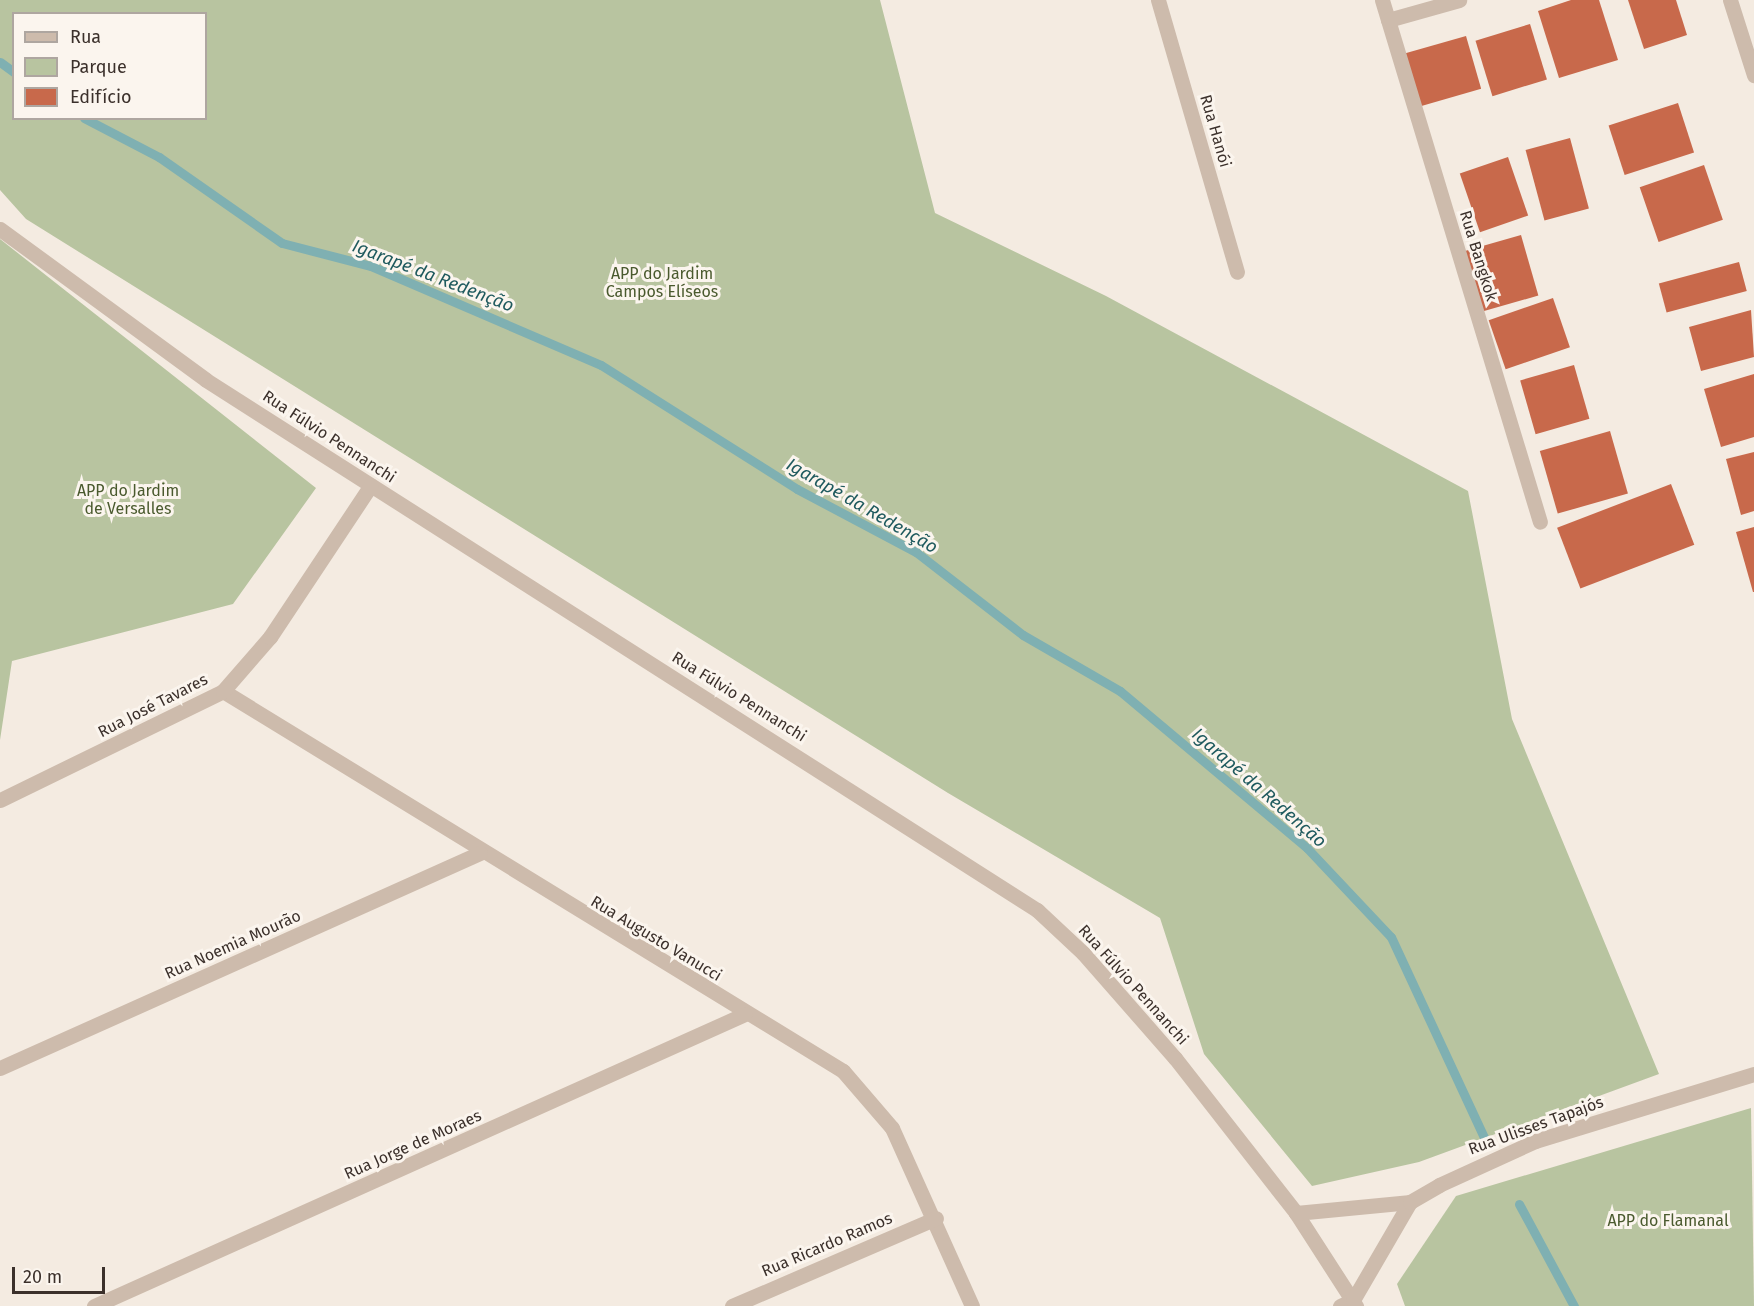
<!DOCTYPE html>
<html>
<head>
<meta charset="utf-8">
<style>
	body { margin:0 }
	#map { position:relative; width:1754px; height:1306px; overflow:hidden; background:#f4ebe1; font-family:"Fira Sans",sans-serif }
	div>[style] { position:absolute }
	.green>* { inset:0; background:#b8c4a0 }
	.stream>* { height:9px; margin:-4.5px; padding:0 4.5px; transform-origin:4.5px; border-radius:4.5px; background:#7fb0b2 }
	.building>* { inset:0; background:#c8694b; transform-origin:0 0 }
	.minor>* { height:15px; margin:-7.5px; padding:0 7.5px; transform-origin:7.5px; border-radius:7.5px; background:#cdbbac }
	span { translate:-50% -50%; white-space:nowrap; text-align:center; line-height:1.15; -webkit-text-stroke:6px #fbf5ee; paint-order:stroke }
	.street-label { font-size:16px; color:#3b302b }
	.park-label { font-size:16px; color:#4a5a2e }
	.water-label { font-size:18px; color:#1f5a5e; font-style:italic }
	.legend { position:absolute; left:12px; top:12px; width:195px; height:108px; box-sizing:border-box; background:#fbf5ee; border:2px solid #aea6a0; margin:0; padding:8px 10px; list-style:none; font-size:18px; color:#3b302b }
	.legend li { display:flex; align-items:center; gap:12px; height:30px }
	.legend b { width:30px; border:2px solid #aea6a0 }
	.scale { position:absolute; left:12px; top:1267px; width:93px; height:27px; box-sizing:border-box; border:3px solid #3b302b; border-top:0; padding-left:8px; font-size:18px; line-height:21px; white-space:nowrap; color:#3b302b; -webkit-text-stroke:4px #fbf5ee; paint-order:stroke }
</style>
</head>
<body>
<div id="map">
	<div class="green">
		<i style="clip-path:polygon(evenodd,0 0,880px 0,935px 213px,1106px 296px,1468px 491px,1512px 719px,1659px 1074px,1419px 1162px,1312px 1186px,1204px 1054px,1160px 918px,948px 793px,26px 219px,0 190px,0 0,14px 14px,206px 14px,206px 118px,14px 118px,14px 14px)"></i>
		<i style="clip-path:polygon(0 239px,316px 488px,233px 604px,12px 661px,0 740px)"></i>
		<i style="clip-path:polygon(1751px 1108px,1754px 1306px,1405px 1306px,1397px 1284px,1456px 1196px)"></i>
	</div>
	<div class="stream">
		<i style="left:0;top:62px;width:17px;rotate:36deg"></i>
		<i style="left:84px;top:118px;width:85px;rotate:27.5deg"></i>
		<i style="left:159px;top:157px;width:150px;rotate:35deg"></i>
		<i style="left:282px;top:243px;width:92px;rotate:14.5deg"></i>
		<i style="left:371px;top:266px;width:250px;rotate:23.3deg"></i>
		<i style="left:601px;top:365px;width:232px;rotate:32.3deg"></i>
		<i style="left:797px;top:489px;width:135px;rotate:27.9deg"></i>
		<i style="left:916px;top:552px;width:135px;rotate:37.8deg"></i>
		<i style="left:1023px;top:635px;width:112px;rotate:30deg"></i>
		<i style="left:1120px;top:691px;width:244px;rotate:40deg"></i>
		<i style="left:1307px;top:848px;width:122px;rotate:46.7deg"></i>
		<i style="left:1391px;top:937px;width:226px;rotate:65.1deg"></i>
		<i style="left:1519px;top:1204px;width:116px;rotate:61.7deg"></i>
	</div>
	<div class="building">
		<i style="clip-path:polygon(1571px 0,1599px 0,1618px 60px,1559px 78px,1538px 11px)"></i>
		<i style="clip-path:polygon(1628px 0,1676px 0,1687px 35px,1644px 49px)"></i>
		<i style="left:1530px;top:24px;width:58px;height:57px;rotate:73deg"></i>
		<i style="left:1466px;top:36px;width:55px;height:63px;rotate:74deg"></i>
		<i style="left:1678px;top:103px;width:52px;height:73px;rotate:72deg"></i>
		<i style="left:1570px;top:138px;width:73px;height:46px;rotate:75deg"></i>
		<i style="left:1508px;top:157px;width:62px;height:51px;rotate:71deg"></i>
		<i style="left:1704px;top:165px;width:58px;height:68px;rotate:71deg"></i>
		<i style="left:1521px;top:235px;width:63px;height:61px;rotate:74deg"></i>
		<i style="left:1739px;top:262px;width:30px;height:83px;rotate:75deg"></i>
		<i style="left:1553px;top:298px;width:52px;height:68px;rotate:71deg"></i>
		<i style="clip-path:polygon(1751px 310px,1754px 357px,1701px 371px,1689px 327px)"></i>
		<i style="left:1574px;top:365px;width:56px;height:56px;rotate:74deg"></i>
		<i style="clip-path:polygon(1754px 374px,1754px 437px,1721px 447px,1704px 389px)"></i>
		<i style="left:1610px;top:431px;width:65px;height:73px;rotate:74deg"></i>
		<i style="clip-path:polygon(1754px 452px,1754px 511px,1741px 515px,1726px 459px)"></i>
		<i style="left:1671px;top:484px;width:65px;height:122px;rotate:69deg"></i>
		<i style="clip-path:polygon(1754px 527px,1754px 592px,1753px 592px,1736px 532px)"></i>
	</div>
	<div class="minor">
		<i style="left:1158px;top:0;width:283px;rotate:73.8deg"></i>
		<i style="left:1382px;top:0;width:545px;rotate:73.16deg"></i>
		<i style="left:1730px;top:0;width:79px;rotate:72.3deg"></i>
		<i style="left:1388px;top:20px;width:74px;rotate:-15.7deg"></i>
		<i style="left:0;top:229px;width:255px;rotate:36.2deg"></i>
		<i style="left:206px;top:380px;width:986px;rotate:32.53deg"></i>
		<i style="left:1037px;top:910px;width:63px;rotate:43.1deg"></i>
		<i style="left:1083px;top:953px;width:140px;rotate:48.8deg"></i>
		<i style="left:1175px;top:1058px;width:197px;rotate:52deg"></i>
		<i style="left:1296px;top:1213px;width:111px;rotate:57.2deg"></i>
		<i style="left:223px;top:691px;width:727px;rotate:31.5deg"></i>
		<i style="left:843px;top:1071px;width:75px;rotate:49.3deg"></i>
		<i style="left:892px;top:1128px;width:195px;rotate:65.8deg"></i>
		<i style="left:0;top:800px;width:248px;rotate:-26deg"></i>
		<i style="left:223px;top:691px;width:72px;rotate:-49deg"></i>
		<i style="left:270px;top:637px;width:182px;rotate:-56.4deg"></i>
		<i style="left:0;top:1068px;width:526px;rotate:-24.13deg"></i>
		<i style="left:1296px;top:1213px;width:115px;rotate:-5.5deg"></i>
		<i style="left:94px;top:1306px;width:713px;rotate:-24.16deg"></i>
		<i style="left:732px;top:1306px;width:222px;rotate:-23.3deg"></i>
		<i style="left:1340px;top:1306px;width:14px;rotate:-25deg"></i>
		<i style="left:1353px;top:1300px;width:113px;rotate:-59.8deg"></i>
		<i style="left:1410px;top:1202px;width:34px;rotate:-30deg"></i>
		<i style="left:1439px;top:1185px;width:106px;rotate:-24.6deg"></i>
		<i style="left:1535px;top:1141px;width:229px;rotate:-17deg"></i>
	</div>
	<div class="street-label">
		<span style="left:1215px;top:131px;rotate:74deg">Rua Hanói</span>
		<span style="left:1478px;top:256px;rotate:73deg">Rua Bangkok</span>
		<span style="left:329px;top:437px;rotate:33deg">Rua Fúlvio Pennanchi</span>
		<span style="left:739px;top:697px;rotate:32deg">Rua Fúlvio Pennanchi</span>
		<span style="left:153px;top:706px;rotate:-27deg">Rua José Tavares</span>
		<span style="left:656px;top:939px;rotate:31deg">Rua Augusto Vanucci</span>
		<span style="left:233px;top:945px;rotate:-24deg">Rua Noemia Mourão</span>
		<span style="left:1133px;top:985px;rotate:48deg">Rua Fúlvio Pennanchi</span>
		<span style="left:1536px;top:1126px;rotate:-20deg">Rua Ulisses Tapajós</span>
		<span style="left:413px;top:1145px;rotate:-24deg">Rua Jorge de Moraes</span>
		<span style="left:827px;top:1245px;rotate:-23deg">Rua Ricardo Ramos</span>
	</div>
	<div class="park-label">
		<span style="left:662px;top:283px">APP do Jardim<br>Campos Elíseos</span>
		<span style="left:128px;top:500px">APP do Jardim<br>de Versalles</span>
		<span style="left:1668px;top:1221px">APP do Flamanal</span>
	</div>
	<div class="water-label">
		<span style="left:433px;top:276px;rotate:21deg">Igarapé da Redenção</span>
		<span style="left:862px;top:506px;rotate:30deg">Igarapé da Redenção</span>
		<span style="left:1259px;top:788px;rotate:41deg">Igarapé da Redenção</span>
	</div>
	<ul class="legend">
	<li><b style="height:8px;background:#cdbbac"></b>Rua</li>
	<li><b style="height:16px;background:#b8c4a0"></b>Parque</li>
	<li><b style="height:16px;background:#c8694b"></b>Edifício</li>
	</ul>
	<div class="scale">20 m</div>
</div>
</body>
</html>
